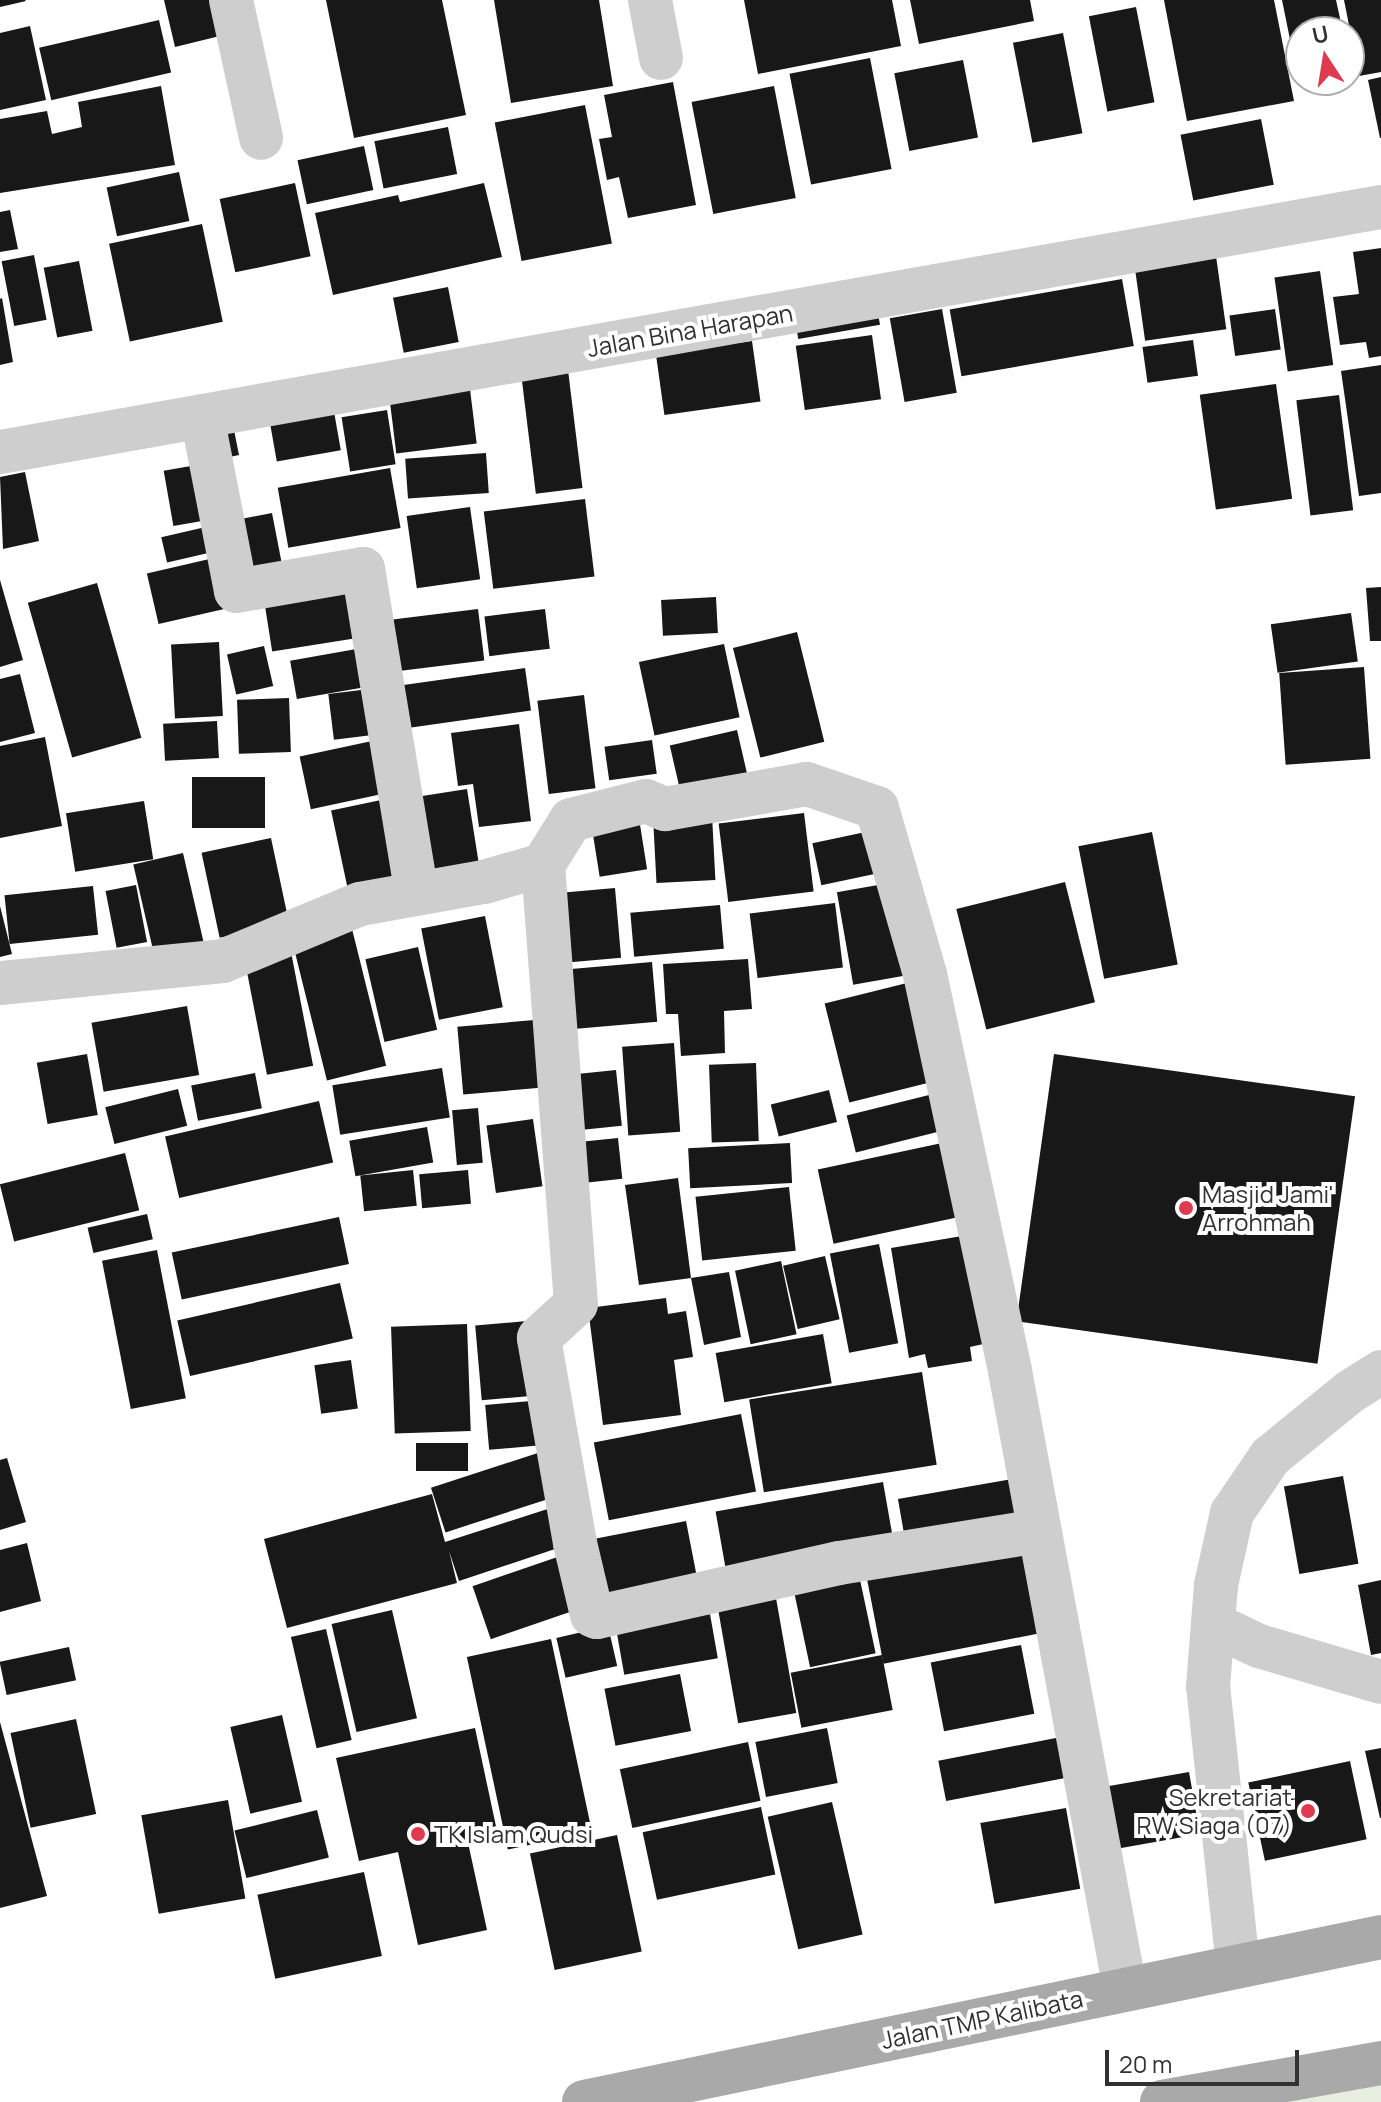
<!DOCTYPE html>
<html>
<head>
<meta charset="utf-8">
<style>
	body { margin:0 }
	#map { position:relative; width:1381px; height:2102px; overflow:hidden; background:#fff; font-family:Manrope,sans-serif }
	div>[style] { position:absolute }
	.green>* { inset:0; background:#e7eddf }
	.building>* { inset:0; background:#181818; transform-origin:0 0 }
	.street>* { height:44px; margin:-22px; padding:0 22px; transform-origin:22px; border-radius:22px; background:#cecece }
	.primary>* { height:44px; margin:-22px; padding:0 22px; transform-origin:22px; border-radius:22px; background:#a9a9a9 }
	.dots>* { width:22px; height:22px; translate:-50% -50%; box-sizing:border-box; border:4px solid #fff; border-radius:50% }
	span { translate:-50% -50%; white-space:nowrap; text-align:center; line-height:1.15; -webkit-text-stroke:8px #fff; paint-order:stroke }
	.street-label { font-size:24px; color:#313131 }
	.poi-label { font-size:24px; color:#313131 }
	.left { translate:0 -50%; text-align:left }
	.right { translate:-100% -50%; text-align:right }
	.north { position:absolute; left:1285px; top:16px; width:80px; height:80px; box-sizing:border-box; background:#fff; border:2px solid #adadad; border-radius:50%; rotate:348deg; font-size:22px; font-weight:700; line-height:32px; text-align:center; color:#313131 }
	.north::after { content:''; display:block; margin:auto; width:28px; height:36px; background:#e03a51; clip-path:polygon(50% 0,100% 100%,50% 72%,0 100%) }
	.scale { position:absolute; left:1105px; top:2050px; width:194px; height:36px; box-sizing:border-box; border:4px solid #313131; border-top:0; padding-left:10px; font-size:24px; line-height:28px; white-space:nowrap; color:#313131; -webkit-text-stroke:6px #fff; paint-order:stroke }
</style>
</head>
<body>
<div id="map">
	<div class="green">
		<i style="clip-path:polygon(1381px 2060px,1381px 2102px,1162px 2102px)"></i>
	</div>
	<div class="building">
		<i style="clip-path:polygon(0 0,25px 0,26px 1px,0 7px)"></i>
		<i style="clip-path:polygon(164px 0,219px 0,228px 34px,175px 47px)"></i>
		<i style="clip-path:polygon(326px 0,442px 0,466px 115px,354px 138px)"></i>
		<i style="clip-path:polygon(494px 0,599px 0,613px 86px,511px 103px)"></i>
		<i style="clip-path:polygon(744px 0,892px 0,901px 46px,758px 74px)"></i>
		<i style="clip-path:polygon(910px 0,1030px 0,1034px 21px,919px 44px)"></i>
		<i style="clip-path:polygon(1164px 0,1274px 0,1294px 101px,1187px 121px)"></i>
		<i style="clip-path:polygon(1282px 0,1336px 0,1343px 32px,1301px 32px,1301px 73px,1297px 74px)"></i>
		<i style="clip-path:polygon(1344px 0,1381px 0,1381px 72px,1359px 76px)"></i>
		<i style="left:1136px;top:7px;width:97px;height:48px;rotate:79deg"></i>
		<i style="left:159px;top:20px;width:54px;height:123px;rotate:77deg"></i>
		<i style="clip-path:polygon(30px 26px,46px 100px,0 110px,0 33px)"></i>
		<i style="left:1063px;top:33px;width:102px;height:51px;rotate:79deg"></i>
		<i style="left:870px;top:58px;width:113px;height:82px;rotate:79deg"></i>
		<i style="left:963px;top:60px;width:79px;height:70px;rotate:79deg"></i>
		<i style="clip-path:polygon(1381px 77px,1381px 138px,1380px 138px,1368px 80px)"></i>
		<i style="clip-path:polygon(673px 82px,696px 205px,628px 218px,619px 177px,607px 180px,599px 139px,612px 137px,604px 95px)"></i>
		<i style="clip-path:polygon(161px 86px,175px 165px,0 193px,0 119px,47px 111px,52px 134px,82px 127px,78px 102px)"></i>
		<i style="left:774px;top:86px;width:114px;height:84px;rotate:79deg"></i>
		<i style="left:585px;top:105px;width:141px;height:92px;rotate:79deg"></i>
		<i style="left:1261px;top:119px;width:67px;height:82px;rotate:79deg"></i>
		<i style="left:448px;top:127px;width:48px;height:75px;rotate:79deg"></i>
		<i style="left:364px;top:146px;width:45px;height:68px;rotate:78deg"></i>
		<i style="left:179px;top:172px;width:50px;height:74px;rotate:78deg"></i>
		<i style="left:295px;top:183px;width:75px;height:77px;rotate:78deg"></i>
		<i style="clip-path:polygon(484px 183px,502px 257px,333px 295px,315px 213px,398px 195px,400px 202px)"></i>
		<i style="clip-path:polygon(10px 210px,18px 249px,0 252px,0 212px)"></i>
		<i style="left:202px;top:224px;width:100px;height:95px;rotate:78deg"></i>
		<i style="clip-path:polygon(1381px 248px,1381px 356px,1369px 358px,1366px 342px,1340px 345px,1333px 297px,1359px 294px,1353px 252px)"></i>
		<i style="left:34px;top:255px;width:66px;height:33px;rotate:79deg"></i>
		<i style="left:1216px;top:256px;width:74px;height:82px;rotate:82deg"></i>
		<i style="left:79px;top:261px;width:71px;height:36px;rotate:79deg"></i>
		<i style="left:1320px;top:271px;width:95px;height:46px;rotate:82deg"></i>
		<i style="left:1122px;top:279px;width:68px;height:175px;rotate:80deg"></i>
		<i style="left:448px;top:287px;width:56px;height:56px;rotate:79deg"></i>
		<i style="clip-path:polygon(2px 298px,13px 362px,0 365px,0 299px)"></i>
		<i style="left:876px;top:302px;width:23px;height:83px;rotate:80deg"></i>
		<i style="left:942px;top:309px;width:85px;height:53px;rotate:80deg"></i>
		<i style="left:1275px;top:309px;width:41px;height:46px;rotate:82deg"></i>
		<i style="left:872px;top:335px;width:65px;height:77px;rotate:82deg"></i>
		<i style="left:1193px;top:340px;width:36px;height:51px;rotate:82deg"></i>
		<i style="left:752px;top:341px;width:61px;height:97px;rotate:82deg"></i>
		<i style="clip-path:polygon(1381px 365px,1381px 493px,1359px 496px,1341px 371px)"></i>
		<i style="left:568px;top:370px;width:119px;height:47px;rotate:83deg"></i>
		<i style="left:469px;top:381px;width:63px;height:81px;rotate:83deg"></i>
		<i style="left:1276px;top:384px;width:116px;height:77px;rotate:82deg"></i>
		<i style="left:1339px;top:395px;width:116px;height:43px;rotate:83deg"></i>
		<i style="left:333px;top:406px;width:45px;height:65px;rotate:80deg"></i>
		<i style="left:387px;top:410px;width:55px;height:46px;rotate:81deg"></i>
		<i style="clip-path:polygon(232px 420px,239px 455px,215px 460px)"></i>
		<i style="left:486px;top:453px;width:40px;height:81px;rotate:86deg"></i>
		<i style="left:208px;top:463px;width:56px;height:45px;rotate:80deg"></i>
		<i style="left:390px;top:468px;width:61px;height:114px;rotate:80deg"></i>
		<i style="clip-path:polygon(25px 472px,39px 541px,3px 549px,0 477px)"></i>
		<i style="left:585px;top:499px;width:78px;height:102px;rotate:83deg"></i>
		<i style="left:470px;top:507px;width:73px;height:64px;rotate:82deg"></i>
		<i style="left:272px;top:513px;width:60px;height:39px;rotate:79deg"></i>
		<i style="left:210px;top:526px;width:26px;height:50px;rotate:77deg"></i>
		<i style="left:218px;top:557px;width:52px;height:73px;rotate:77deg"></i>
		<i style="clip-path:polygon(0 580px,23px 660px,0 667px)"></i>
		<i style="left:353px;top:580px;width:58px;height:91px;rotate:81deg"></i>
		<i style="left:97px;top:583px;width:161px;height:72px;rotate:74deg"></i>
		<i style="clip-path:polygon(1381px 587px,1381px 641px,1370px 641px,1366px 588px)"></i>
		<i style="left:716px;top:597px;width:36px;height:55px;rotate:87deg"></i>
		<i style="left:478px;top:609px;width:52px;height:88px;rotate:83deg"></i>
		<i style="left:545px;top:609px;width:40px;height:61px;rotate:83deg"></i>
		<i style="left:1351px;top:613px;width:49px;height:81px;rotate:82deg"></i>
		<i style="left:797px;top:632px;width:113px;height:66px;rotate:76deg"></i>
		<i style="left:219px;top:642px;width:74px;height:48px;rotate:87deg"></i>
		<i style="left:724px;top:644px;width:75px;height:87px;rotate:78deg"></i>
		<i style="left:264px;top:646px;width:41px;height:38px;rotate:77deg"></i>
		<i style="left:362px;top:648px;width:39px;height:73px;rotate:80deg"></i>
		<i style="left:1364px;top:667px;width:92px;height:85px;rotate:86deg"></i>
		<i style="left:525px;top:668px;width:43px;height:128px;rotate:82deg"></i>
		<i style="clip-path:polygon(20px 674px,35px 733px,0 742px,0 679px)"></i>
		<i style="left:369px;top:689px;width:46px;height:41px;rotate:83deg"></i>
		<i style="left:584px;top:695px;width:94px;height:47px;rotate:83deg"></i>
		<i style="left:289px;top:698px;width:54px;height:52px;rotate:88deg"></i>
		<i style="left:217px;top:721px;width:37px;height:54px;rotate:87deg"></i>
		<i style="clip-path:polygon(519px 724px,531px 821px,479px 827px,473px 784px,458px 786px,451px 733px)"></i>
		<i style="left:737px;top:730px;width:57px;height:69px;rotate:77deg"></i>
		<i style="clip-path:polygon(45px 737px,62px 826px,0 838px,0 746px)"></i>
		<i style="left:652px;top:740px;width:34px;height:48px;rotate:82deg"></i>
		<i style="left:372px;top:741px;width:54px;height:74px;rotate:78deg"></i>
		<i style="left:265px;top:777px;width:51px;height:73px;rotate:90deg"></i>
		<i style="left:467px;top:789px;width:86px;height:55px;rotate:81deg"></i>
		<i style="left:381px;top:800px;width:84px;height:51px;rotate:78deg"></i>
		<i style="left:144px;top:801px;width:59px;height:79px;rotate:81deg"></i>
		<i style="left:638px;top:812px;width:58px;height:48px;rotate:81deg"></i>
		<i style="left:804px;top:813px;width:79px;height:86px;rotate:83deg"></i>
		<i style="left:712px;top:815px;width:65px;height:59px;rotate:87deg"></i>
		<i style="left:875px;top:830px;width:43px;height:64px;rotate:78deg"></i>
		<i style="left:1152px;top:832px;width:135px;height:75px;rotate:79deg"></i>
		<i style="left:271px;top:838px;width:87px;height:71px;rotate:78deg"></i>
		<i style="left:183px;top:853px;width:99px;height:51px;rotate:77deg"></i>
		<i style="left:895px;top:882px;width:94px;height:59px;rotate:80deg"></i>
		<i style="left:1065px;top:882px;width:124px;height:112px;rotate:76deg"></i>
		<i style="left:136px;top:885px;width:58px;height:31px;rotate:79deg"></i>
		<i style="left:93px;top:886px;width:49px;height:89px;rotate:84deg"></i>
		<i style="left:615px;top:888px;width:70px;height:51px;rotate:85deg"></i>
		<i style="left:835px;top:903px;width:65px;height:86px;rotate:83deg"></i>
		<i style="left:720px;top:905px;width:44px;height:90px;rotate:85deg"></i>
		<i style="clip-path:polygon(0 906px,12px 954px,0 957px)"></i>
		<i style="left:485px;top:916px;width:93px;height:65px;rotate:79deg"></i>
		<i style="left:352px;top:929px;width:141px;height:61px;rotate:76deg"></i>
		<i style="left:418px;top:947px;width:85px;height:54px;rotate:77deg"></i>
		<i style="left:291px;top:952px;width:116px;height:47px;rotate:79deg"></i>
		<i style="clip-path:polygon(748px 959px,752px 1009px,724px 1011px,725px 1053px,681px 1056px,678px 1014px,666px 1014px,663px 964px)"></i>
		<i style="left:652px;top:962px;width:60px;height:81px;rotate:85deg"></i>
		<i style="left:911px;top:982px;width:102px;height:89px;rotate:76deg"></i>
		<i style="left:187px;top:1006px;width:70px;height:97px;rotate:80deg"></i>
		<i style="left:546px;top:1019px;width:68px;height:89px;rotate:85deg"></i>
		<i style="left:674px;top:1043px;width:89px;height:52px;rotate:86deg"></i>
		<i style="left:87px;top:1054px;width:62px;height:51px;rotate:80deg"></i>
		<i style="left:1054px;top:1054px;width:304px;height:270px;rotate:8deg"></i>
		<i style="left:756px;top:1063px;width:78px;height:47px;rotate:88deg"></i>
		<i style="left:442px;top:1068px;width:50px;height:111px;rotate:81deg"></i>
		<i style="left:616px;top:1070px;width:56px;height:49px;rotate:84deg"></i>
		<i style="left:255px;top:1073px;width:36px;height:65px;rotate:79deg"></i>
		<i style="left:178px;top:1089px;width:38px;height:75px;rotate:76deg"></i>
		<i style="left:829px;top:1090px;width:33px;height:60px;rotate:76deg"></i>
		<i style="left:933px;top:1094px;width:38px;height:89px;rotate:76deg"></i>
		<i style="left:319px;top:1101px;width:63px;height:158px;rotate:77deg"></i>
		<i style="left:478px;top:1108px;width:55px;height:26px;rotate:85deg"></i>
		<i style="left:533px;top:1119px;width:68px;height:47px;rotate:82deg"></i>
		<i style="left:427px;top:1127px;width:36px;height:79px;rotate:80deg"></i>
		<i style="left:618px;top:1138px;width:41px;height:37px;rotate:84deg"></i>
		<i style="left:790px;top:1143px;width:40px;height:102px;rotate:87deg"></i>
		<i style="left:942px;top:1143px;width:76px;height:127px;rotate:78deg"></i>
		<i style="left:125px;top:1153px;width:59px;height:129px;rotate:76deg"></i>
		<i style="left:413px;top:1170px;width:36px;height:53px;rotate:84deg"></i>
		<i style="left:468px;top:1170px;width:34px;height:49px;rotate:85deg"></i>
		<i style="clip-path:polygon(678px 1178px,691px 1278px,729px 1272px,741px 1337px,704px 1345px,691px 1278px,639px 1285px,625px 1185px)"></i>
		<i style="left:789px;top:1187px;width:64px;height:94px;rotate:84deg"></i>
		<i style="left:147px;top:1214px;width:26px;height:61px;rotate:77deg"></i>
		<i style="left:339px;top:1217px;width:48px;height:171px;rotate:78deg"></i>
		<i style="clip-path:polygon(974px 1234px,992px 1342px,970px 1347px,972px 1361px,928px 1368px,925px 1354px,909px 1358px,891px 1248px)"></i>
		<i style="left:879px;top:1244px;width:101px;height:50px;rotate:79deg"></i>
		<i style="left:157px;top:1250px;width:151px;height:56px;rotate:79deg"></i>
		<i style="left:825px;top:1256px;width:65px;height:43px;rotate:77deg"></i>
		<i style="left:781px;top:1261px;width:75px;height:47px;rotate:78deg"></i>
		<i style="left:340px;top:1283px;width:57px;height:167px;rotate:77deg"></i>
		<i style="clip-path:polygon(666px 1298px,668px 1314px,686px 1311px,693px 1357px,674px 1360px,681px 1415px,603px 1425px,588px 1308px)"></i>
		<i style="left:527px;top:1321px;width:75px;height:52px;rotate:85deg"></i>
		<i style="left:467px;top:1324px;width:107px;height:76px;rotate:88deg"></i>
		<i style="left:823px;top:1334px;width:50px;height:109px;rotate:80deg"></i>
		<i style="left:351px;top:1360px;width:49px;height:37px;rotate:82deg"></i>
		<i style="left:922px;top:1372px;width:94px;height:175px;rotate:81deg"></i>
		<i style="left:542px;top:1400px;width:45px;height:57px;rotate:85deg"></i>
		<i style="left:741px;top:1414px;width:79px;height:150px;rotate:79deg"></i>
		<i style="left:468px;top:1443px;width:28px;height:52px;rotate:90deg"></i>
		<i style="left:547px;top:1450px;width:47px;height:122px;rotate:72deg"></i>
		<i style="clip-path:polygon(7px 1458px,26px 1522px,0 1530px,0 1460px)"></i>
		<i style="left:1343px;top:1476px;width:89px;height:60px;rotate:80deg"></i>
		<i style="left:1023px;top:1477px;width:42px;height:127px;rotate:80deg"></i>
		<i style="left:883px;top:1482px;width:66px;height:170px;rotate:80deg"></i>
		<i style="clip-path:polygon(432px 1494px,445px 1542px,560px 1505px,573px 1543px,459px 1581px,449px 1551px,457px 1583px,287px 1628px,264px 1539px)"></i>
		<i style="left:686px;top:1521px;width:62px;height:98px;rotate:79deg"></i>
		<i style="left:1033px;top:1542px;width:91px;height:170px;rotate:79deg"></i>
		<i style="clip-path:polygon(27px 1543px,41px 1601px,0 1612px,0 1550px)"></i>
		<i style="left:569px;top:1553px;width:56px;height:102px;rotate:71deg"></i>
		<i style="left:859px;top:1575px;width:80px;height:67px;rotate:78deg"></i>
		<i style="clip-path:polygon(1381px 1580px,1381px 1653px,1371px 1655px,1358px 1585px)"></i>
		<i style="left:773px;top:1581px;width:134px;height:59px;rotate:80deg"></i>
		<i style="left:392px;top:1610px;width:111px;height:62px;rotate:77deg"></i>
		<i style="left:710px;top:1614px;width:45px;height:95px;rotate:80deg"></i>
		<i style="left:608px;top:1626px;width:41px;height:53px;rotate:77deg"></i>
		<i style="left:326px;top:1629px;width:114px;height:36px;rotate:77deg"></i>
		<i style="left:551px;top:1639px;width:197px;height:86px;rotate:78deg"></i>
		<i style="left:1021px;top:1645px;width:70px;height:92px;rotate:79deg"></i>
		<i style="left:69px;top:1647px;width:34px;height:71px;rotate:78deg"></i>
		<i style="left:882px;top:1655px;width:56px;height:93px;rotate:79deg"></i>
		<i style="left:680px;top:1674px;width:58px;height:77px;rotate:79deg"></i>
		<i style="left:282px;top:1715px;width:89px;height:53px;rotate:77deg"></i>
		<i style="left:76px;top:1719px;width:97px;height:67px;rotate:78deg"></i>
		<i style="clip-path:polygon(0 1722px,47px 1896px,0 1908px)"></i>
		<i style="clip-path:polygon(475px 1728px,497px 1831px,467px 1838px,487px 1930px,418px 1945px,398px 1852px,359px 1861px,336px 1758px)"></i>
		<i style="left:827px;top:1728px;width:56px;height:73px;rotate:79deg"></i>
		<i style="left:1061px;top:1737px;width:41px;height:125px;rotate:79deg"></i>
		<i style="left:748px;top:1742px;width:60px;height:131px;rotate:78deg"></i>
		<i style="clip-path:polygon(1381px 1748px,1381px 1818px,1380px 1818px,1365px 1751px)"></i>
		<i style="left:1350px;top:1761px;width:80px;height:104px;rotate:78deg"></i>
		<i style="left:1189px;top:1772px;width:63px;height:87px;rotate:80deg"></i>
		<i style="left:228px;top:1800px;width:100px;height:88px;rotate:80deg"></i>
		<i style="left:832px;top:1802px;width:136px;height:66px;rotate:77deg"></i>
		<i style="left:761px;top:1807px;width:69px;height:121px;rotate:78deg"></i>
		<i style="left:1066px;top:1808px;width:82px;height:87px;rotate:80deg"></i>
		<i style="left:317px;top:1810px;width:49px;height:85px;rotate:76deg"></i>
		<i style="left:617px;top:1835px;width:119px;height:89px;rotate:78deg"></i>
		<i style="left:364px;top:1872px;width:86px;height:109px;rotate:78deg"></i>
	</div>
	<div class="street">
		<i style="left:231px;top:0;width:141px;rotate:77.7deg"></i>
		<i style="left:650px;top:0;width:59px;rotate:79.3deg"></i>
		<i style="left:202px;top:416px;width:178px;rotate:79deg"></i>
		<i style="left:236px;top:591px;width:129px;rotate:-9.8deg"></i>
		<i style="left:363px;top:569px;width:329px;rotate:80.6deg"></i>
		<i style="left:0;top:452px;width:1403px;rotate:-10.06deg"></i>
		<i style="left:0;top:983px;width:224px;rotate:-5.6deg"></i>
		<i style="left:223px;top:961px;width:148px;rotate:-22.6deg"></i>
		<i style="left:360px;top:904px;width:126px;rotate:-10.1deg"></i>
		<i style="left:484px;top:882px;width:61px;rotate:-16.1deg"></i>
		<i style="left:1039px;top:1531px;width:203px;rotate:170.9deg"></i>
		<i style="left:839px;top:1563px;width:248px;rotate:167.4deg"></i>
		<i style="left:597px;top:1617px;width:5px;rotate:-158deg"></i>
		<i style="left:592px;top:1615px;width:74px;rotate:-103.3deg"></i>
		<i style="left:575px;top:1543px;width:208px;rotate:-100deg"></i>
		<i style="left:539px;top:1338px;width:50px;rotate:-42.6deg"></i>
		<i style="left:576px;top:1304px;width:440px;rotate:-94.3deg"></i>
		<i style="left:543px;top:865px;width:53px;rotate:-58.1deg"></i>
		<i style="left:571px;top:820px;width:77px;rotate:-14.2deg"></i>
		<i style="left:646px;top:801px;width:21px;rotate:23deg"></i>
		<i style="left:665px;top:809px;width:144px;rotate:-10deg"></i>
		<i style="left:807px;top:784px;width:74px;rotate:18.9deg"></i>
		<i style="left:877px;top:808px;width:173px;rotate:73.9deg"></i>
		<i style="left:925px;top:974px;width:406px;rotate:77.9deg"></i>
		<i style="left:1010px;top:1371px;width:629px;rotate:79.46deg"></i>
		<i style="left:1213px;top:1624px;width:51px;rotate:25.6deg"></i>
		<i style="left:1259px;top:1646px;width:127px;rotate:16.4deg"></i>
		<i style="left:1238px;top:1966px;width:281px;rotate:-96.1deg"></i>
		<i style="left:1208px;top:1687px;width:102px;rotate:-85.5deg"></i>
		<i style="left:1216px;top:1585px;width:74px;rotate:-77.5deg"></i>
		<i style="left:1232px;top:1513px;width:68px;rotate:-55.8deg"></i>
		<i style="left:1270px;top:1457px;width:104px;rotate:-39.2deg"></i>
		<i style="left:1351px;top:1391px;width:36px;rotate:-32deg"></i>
	</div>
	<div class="primary">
		<i style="left:584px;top:2102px;width:814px;rotate:-11.7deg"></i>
		<i style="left:1162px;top:2102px;width:222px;rotate:-10.1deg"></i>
	</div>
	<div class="dots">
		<i style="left:1186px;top:1208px;background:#e03a51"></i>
		<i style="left:1308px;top:1811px;background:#e03a51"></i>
		<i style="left:418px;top:1834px;background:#e03a51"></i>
	</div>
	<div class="street-label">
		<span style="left:690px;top:330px;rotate:-10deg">Jalan Bina Harapan</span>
		<span style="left:982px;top:2019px;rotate:-12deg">Jalan TMP Kalibata</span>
	</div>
	<div class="poi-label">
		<span class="left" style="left:1202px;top:1208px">Masjid Jami'<br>Arrohmah</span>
		<span class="right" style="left:1292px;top:1811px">Sekretariat<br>RW Siaga (07)</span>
		<span class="left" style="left:434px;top:1834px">TK Islam Qudsi</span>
	</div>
	<div class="north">U</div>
	<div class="scale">20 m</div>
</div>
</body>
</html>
